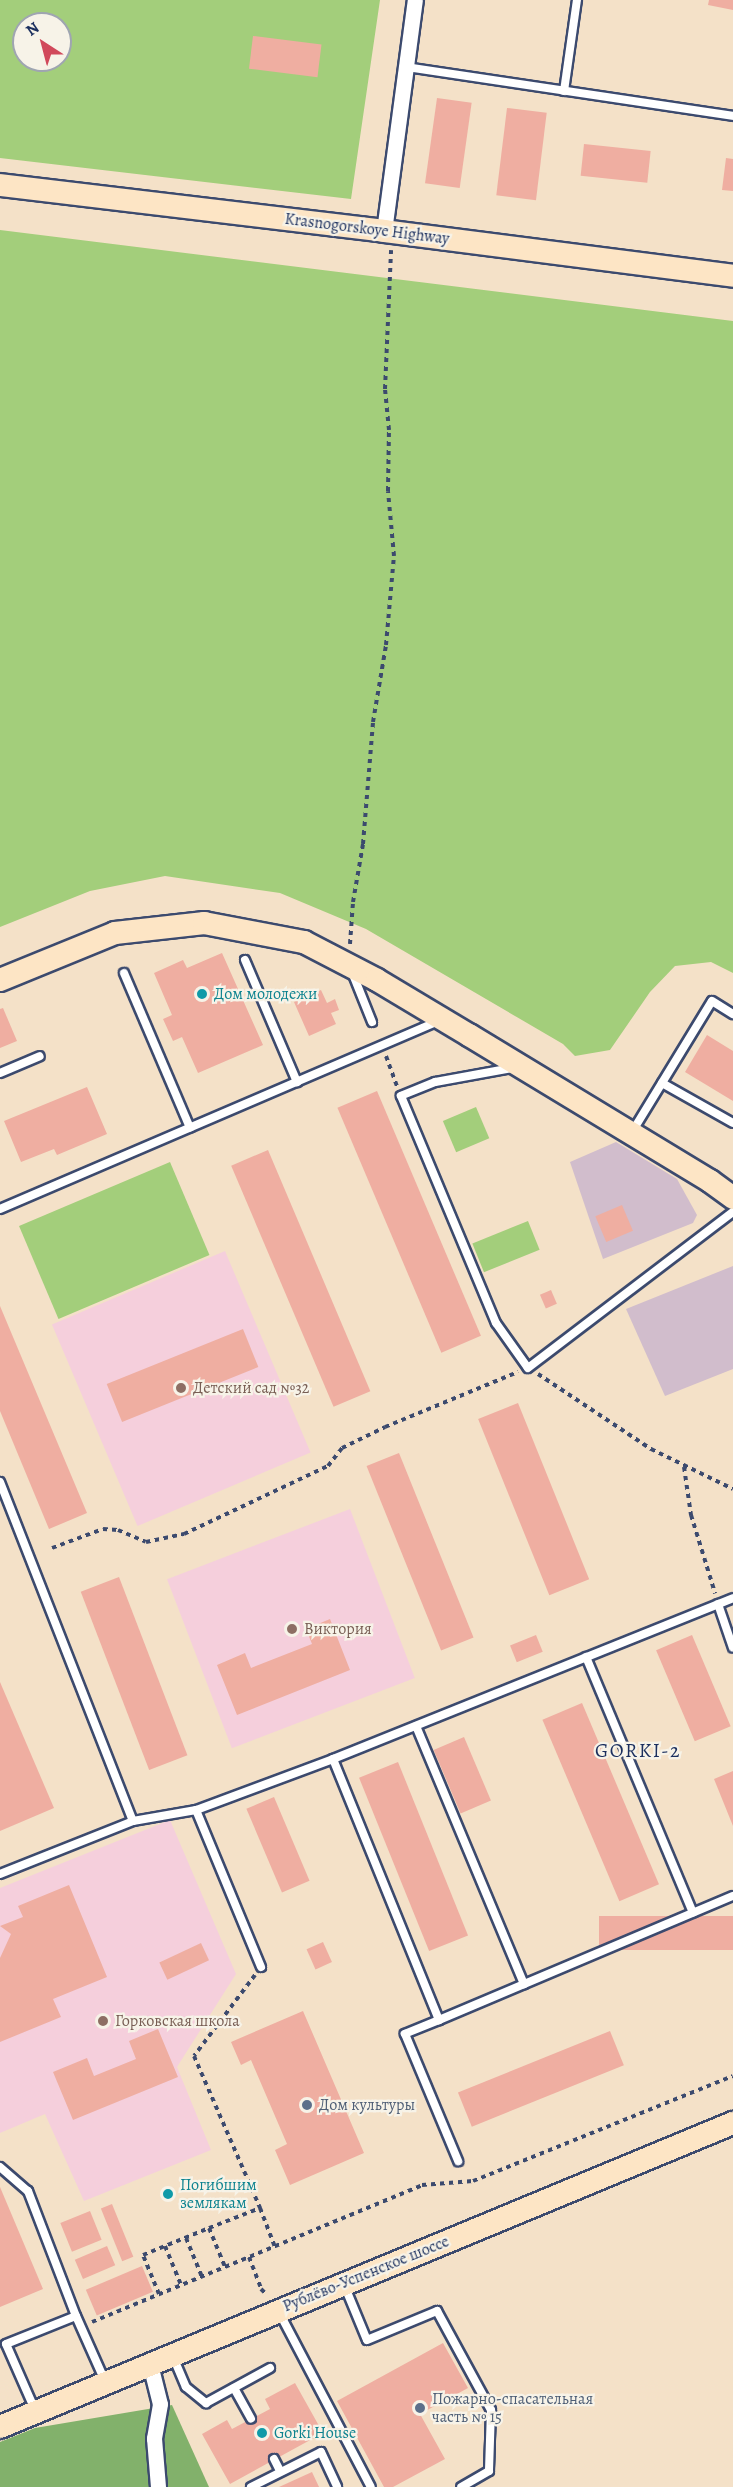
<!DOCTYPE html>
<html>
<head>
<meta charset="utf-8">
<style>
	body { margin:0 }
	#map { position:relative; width:733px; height:2487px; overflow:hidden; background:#f4e1c8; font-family:Alegreya,serif }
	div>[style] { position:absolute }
	.built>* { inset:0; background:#f5cfdc; transform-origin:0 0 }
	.industrial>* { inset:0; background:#d1bdcc }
	.green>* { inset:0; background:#a3ce7b; transform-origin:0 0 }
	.forest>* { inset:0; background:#82b16b }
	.building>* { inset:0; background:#efaea1; transform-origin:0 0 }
	.path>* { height:4px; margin-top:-2px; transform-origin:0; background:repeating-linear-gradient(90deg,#3c4a6e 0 4.5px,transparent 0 9px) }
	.roads { filter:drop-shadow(2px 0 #3c4a6e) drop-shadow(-2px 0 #3c4a6e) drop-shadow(0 2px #3c4a6e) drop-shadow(0 -2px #3c4a6e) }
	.lane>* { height:8px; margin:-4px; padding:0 4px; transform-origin:4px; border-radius:4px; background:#fff }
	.street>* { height:15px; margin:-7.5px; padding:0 7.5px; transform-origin:7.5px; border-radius:7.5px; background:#fff }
	.secondary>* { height:22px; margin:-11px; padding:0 11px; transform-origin:11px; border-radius:11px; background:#fde5c5 }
	.dots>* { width:16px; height:16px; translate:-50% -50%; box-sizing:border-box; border:3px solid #f7f3e8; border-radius:50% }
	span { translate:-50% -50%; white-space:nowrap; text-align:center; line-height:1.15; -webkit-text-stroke:4.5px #f7f3e8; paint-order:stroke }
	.street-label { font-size:16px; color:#1b2f5e }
	.culture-label { font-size:16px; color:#0d838f }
	.left { translate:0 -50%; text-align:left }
	.education-label { font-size:16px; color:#785e54 }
	.service-label { font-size:16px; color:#4e5e75 }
	.quarter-label { font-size:20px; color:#1b2f5e; letter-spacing:1.5px }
	.north { position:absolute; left:12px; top:12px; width:60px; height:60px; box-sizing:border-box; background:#f7f3e8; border:2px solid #9fa5b1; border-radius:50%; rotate:324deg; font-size:16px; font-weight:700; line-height:24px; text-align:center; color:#1b2f5e }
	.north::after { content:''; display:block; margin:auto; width:21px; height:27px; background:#d1495b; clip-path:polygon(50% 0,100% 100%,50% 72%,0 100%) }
</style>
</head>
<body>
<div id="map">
	<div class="built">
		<i style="left:225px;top:1251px;width:219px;height:188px;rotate:67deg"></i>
		<i style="left:350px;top:1509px;width:181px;height:196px;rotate:69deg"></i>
		<i style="clip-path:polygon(170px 1820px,236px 1974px,177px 2067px,211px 2150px,84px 2201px,45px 2114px,0 2133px,0 1888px)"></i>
	</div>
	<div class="industrial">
		<i style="clip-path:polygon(616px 1142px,677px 1179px,697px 1215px,693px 1223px,603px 1259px,570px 1162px)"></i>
		<i style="clip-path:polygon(733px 1266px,733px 1369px,665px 1396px,626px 1309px)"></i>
	</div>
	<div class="green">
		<i style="clip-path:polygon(evenodd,0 0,380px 0,351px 199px,0 158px,0 0,24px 24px,60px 24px,60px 60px,24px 60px,24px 24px)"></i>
		<i style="clip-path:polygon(0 230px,733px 321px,733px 973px,711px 962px,675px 966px,650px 992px,610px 1050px,575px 1056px,563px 1044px,366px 929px,280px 893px,165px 876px,90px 891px,0 927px)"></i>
		<i style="left:476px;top:1107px;width:34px;height:36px;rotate:67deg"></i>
		<i style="left:170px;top:1162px;width:101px;height:164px;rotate:67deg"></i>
		<i style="left:528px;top:1221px;width:31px;height:60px;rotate:68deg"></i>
	</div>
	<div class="forest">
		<i style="clip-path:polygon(172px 2405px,209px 2487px,0 2487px,0 2442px,35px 2428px)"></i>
	</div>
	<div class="building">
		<i style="clip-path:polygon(709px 0,733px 0,733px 10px,708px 5px)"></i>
		<i style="left:253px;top:36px;width:69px;height:33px;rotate:7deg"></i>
		<i style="left:437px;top:98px;width:35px;height:86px;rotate:8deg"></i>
		<i style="left:507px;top:108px;width:40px;height:88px;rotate:7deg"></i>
		<i style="left:584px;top:144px;width:67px;height:32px;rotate:6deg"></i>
		<i style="clip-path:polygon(726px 158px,733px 159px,733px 191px,722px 190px)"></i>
		<i style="clip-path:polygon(222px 953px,263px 1045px,198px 1073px,182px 1037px,173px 1041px,163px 1019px,172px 1015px,154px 973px,183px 960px,187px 968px)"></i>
		<i style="clip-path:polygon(321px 990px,327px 1003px,335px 999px,339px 1010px,331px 1013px,336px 1024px,309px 1036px,294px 1002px)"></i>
		<i style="clip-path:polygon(3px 1008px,17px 1041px,0 1048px,0 1009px)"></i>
		<i style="clip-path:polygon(707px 1035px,733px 1051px,733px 1101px,685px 1072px)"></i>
		<i style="clip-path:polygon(87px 1087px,107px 1134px,57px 1155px,54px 1149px,21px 1162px,4px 1121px)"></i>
		<i style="left:377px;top:1091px;width:266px;height:43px;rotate:67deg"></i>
		<i style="left:268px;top:1150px;width:262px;height:40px;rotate:67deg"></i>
		<i style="left:622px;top:1205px;width:28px;height:29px;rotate:67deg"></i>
		<i style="left:551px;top:1290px;width:15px;height:12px;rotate:67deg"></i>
		<i style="clip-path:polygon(0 1306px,87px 1513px,49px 1529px,0 1411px)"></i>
		<i style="left:243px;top:1329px;width:41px;height:147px;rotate:68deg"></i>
		<i style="left:518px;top:1403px;width:190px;height:43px;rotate:68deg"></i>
		<i style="left:399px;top:1453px;width:199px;height:35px;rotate:68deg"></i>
		<i style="left:119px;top:1577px;width:191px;height:41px;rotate:69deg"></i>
		<i style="clip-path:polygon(330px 1619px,350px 1670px,237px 1715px,217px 1665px,245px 1653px,251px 1668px,312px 1644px,306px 1629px)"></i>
		<i style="left:536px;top:1635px;width:18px;height:28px;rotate:68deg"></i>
		<i style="left:692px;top:1635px;width:99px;height:39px;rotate:67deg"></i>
		<i style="clip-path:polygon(0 1682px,54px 1808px,0 1831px)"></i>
		<i style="left:582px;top:1703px;width:197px;height:43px;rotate:67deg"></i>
		<i style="left:464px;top:1737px;width:69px;height:33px;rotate:67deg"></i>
		<i style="left:398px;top:1762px;width:187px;height:42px;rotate:68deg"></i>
		<i style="clip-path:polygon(733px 1771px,733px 1826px,714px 1779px)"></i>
		<i style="left:274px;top:1797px;width:91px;height:30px;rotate:67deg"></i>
		<i style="clip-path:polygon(69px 1885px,107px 1977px,53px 1999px,61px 2017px,0 2042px,0 1958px,11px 1934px,0 1926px,23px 1917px,18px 1906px)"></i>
		<i style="left:733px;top:1916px;width:34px;height:134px;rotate:90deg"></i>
		<i style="left:323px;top:1942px;width:22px;height:18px;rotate:66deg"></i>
		<i style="left:201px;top:1943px;width:19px;height:46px;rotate:65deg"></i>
		<i style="clip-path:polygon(303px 2011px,364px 2153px,290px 2185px,275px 2150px,287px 2144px,251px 2060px,241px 2065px,231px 2042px)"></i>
		<i style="clip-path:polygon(158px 2029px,178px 2077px,73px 2120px,53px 2072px,87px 2058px,94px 2076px,136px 2059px,129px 2041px)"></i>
		<i style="left:610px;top:2031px;width:37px;height:164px;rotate:68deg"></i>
		<i style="clip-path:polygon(0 2187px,43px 2289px,0 2307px)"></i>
		<i style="left:112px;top:2204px;width:57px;height:12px;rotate:68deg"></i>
		<i style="left:90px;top:2211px;width:31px;height:32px;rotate:68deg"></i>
		<i style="left:107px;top:2246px;width:21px;height:35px;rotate:67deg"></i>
		<i style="left:142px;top:2266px;width:28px;height:61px;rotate:67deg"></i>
		<i style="clip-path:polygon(443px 2343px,468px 2388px,420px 2414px,445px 2459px,393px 2487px,384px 2487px,337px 2401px)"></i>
		<i style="clip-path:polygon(295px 2383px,323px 2433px,230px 2484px,202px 2434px,227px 2420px,232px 2429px,270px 2409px,265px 2399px)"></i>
		<i style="clip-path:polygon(312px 2472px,319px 2487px,279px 2487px)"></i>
	</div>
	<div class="path">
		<i style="left:350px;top:944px;width:42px;rotate:-85.9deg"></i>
		<i style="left:353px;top:902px;width:59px;rotate:-80.2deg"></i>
		<i style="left:363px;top:844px;width:122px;rotate:-85.3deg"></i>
		<i style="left:373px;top:722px;width:78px;rotate:-80.4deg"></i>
		<i style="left:386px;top:645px;width:89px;rotate:-84.9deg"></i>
		<i style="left:394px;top:556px;width:65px;rotate:-95.3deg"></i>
		<i style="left:388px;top:491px;width:61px;rotate:-89.1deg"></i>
		<i style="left:389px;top:430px;width:41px;rotate:-95.6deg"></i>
		<i style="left:385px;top:389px;width:139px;rotate:-87.5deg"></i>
		<i style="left:386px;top:1056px;width:32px;rotate:70deg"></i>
		<i style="left:538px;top:1374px;width:136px;rotate:33.6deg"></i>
		<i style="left:651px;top:1449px;width:91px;rotate:26deg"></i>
		<i style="left:684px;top:1467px;width:49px;rotate:81.7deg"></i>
		<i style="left:691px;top:1515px;width:82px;rotate:72.9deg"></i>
		<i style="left:52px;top:1548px;width:54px;rotate:-20.4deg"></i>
		<i style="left:103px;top:1529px;width:15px;rotate:4deg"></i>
		<i style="left:118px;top:1530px;width:30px;rotate:23deg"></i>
		<i style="left:146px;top:1542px;width:39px;rotate:-12deg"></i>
		<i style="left:184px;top:1534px;width:159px;rotate:-25.3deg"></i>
		<i style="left:328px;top:1466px;width:23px;rotate:-52deg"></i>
		<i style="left:342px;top:1448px;width:48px;rotate:-26deg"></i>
		<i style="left:385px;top:1427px;width:144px;rotate:-22.5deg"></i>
		<i style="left:255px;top:1975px;width:101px;rotate:127deg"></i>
		<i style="left:194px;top:2056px;width:166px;rotate:66.5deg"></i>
		<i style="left:209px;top:2228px;width:42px;rotate:67.7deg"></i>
		<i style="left:186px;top:2238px;width:42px;rotate:67.7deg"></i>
		<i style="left:165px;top:2246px;width:42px;rotate:67.7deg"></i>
		<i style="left:249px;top:2257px;width:34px;rotate:69deg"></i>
		<i style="left:261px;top:2289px;width:7px;rotate:45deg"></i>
		<i style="left:159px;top:2294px;width:42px;rotate:-112.3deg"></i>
		<i style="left:143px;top:2255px;width:71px;rotate:-22.2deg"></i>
		<i style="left:209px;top:2228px;width:55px;rotate:-21.4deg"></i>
		<i style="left:260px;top:2208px;width:42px;rotate:69deg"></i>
		<i style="left:92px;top:2322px;width:357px;rotate:-22.5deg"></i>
		<i style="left:422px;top:2185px;width:51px;rotate:-4.5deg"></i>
		<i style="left:473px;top:2181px;width:280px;rotate:-22deg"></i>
	</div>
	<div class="roads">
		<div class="lane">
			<i style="left:406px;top:67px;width:331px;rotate:8.5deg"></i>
			<i style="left:564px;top:91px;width:92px;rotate:-81.9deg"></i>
			<i style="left:245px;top:960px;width:133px;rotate:66.9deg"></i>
			<i style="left:352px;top:972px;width:54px;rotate:68.2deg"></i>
			<i style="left:124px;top:973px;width:168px;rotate:66.9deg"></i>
			<i style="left:512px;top:1068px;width:78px;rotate:169.7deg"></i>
			<i style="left:435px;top:1082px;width:37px;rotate:158deg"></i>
			<i style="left:401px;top:1096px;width:246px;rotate:67.3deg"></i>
			<i style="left:496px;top:1323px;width:55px;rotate:54.6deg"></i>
			<i style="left:528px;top:1368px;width:258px;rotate:-37.3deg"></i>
			<i style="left:0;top:1073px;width:43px;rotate:-23deg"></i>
			<i style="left:662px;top:1083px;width:81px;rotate:29.4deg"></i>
			<i style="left:632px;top:1132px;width:153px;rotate:-58.6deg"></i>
			<i style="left:712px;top:1001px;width:25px;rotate:32deg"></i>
			<i style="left:0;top:1209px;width:478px;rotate:-23.2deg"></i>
			<i style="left:0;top:1482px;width:364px;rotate:68.6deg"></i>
			<i style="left:718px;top:1604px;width:46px;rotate:71.2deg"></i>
			<i style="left:586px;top:1657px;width:277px;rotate:67.3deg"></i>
			<i style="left:416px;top:1726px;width:280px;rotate:67.3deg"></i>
			<i style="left:333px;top:1759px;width:282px;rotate:67.9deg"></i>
			<i style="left:439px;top:2020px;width:319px;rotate:-22.9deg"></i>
			<i style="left:196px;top:1810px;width:170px;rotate:67.5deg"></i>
			<i style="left:0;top:1874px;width:143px;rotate:-21.7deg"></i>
			<i style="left:133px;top:1821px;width:64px;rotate:-9.9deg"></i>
			<i style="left:196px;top:1810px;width:146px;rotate:-20.4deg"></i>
			<i style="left:333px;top:1759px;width:431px;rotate:-21.9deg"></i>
			<i style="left:439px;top:2020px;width:37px;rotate:158deg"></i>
			<i style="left:405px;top:2034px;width:138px;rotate:67.3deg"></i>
			<i style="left:0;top:2167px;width:37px;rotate:41deg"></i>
			<i style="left:28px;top:2191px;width:134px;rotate:69deg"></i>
			<i style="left:345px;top:2287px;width:57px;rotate:67.5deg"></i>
			<i style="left:367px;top:2340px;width:76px;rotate:-22.5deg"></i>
			<i style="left:437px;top:2311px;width:113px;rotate:61.4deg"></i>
			<i style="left:491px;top:2410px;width:61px;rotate:91.9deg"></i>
			<i style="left:489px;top:2471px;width:32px;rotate:150deg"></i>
			<i style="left:280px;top:2314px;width:195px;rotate:62.3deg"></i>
			<i style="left:174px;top:2359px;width:30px;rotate:67deg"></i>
			<i style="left:186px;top:2387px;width:26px;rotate:39deg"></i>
			<i style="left:206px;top:2403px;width:73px;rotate:-28.7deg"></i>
			<i style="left:234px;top:2388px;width:35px;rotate:61deg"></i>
			<i style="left:35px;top:2410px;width:72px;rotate:-113.7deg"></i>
			<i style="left:6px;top:2344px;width:75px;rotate:-21.8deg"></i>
			<i style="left:76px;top:2316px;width:71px;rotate:66deg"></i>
			<i style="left:274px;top:2459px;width:13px;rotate:63deg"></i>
			<i style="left:251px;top:2487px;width:78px;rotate:-26.6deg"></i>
			<i style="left:321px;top:2452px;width:38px;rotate:65deg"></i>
		</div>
		<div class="street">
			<i style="left:384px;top:231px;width:233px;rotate:-82.4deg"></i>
			<i style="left:150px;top:2364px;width:41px;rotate:76deg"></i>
			<i style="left:160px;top:2404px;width:35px;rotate:100deg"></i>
			<i style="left:154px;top:2438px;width:49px;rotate:85.3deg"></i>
		</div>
		<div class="secondary">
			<i style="left:0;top:185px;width:387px;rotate:6.8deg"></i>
			<i style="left:384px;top:231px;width:352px;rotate:7.3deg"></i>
			<i style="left:0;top:980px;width:124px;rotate:-22.2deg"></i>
			<i style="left:115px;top:933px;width:90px;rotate:-6.4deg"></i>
			<i style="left:204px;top:923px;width:102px;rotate:10.8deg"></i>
			<i style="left:304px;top:942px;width:82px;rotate:27.5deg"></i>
			<i style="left:377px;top:980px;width:107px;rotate:30.9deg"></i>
			<i style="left:469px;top:1035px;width:282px;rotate:31.2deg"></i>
			<i style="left:710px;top:1181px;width:29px;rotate:36deg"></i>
			<i style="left:0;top:2427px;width:794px;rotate:-22.53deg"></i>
		</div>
	</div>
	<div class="dots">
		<i style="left:202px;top:994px;background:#0f9aa8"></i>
		<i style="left:181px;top:1388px;background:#8d6e63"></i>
		<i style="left:292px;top:1629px;background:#8d6e63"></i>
		<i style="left:103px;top:2021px;background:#8d6e63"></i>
		<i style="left:307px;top:2105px;background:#5c6f8a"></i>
		<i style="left:168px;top:2194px;background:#0f9aa8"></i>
		<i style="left:420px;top:2408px;background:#5c6f8a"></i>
		<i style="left:262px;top:2433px;background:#0f9aa8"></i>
	</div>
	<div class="street-label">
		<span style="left:367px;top:229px;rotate:7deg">Krasnogorskoye Highway</span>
		<span style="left:366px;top:2274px;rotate:-22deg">Рублёво-Успенское шоссе</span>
	</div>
	<div class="culture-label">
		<span class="left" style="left:214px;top:994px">Дом молодежи</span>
		<span class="left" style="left:180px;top:2194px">Погибшим<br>землякам</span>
		<span class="left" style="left:274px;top:2433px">Gorki House</span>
	</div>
	<div class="education-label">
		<span class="left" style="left:193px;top:1388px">Детский сад №32</span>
		<span class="left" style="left:304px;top:1629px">Виктория</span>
		<span class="left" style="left:115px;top:2021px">Горковская школа</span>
	</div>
	<div class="service-label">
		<span class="left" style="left:319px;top:2105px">Дом культуры</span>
		<span class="left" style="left:432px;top:2408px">Пожарно-спасательная<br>часть № 15</span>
	</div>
	<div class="quarter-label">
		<span style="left:638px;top:1750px">GORKI-2</span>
	</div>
	<div class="north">N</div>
</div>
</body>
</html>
